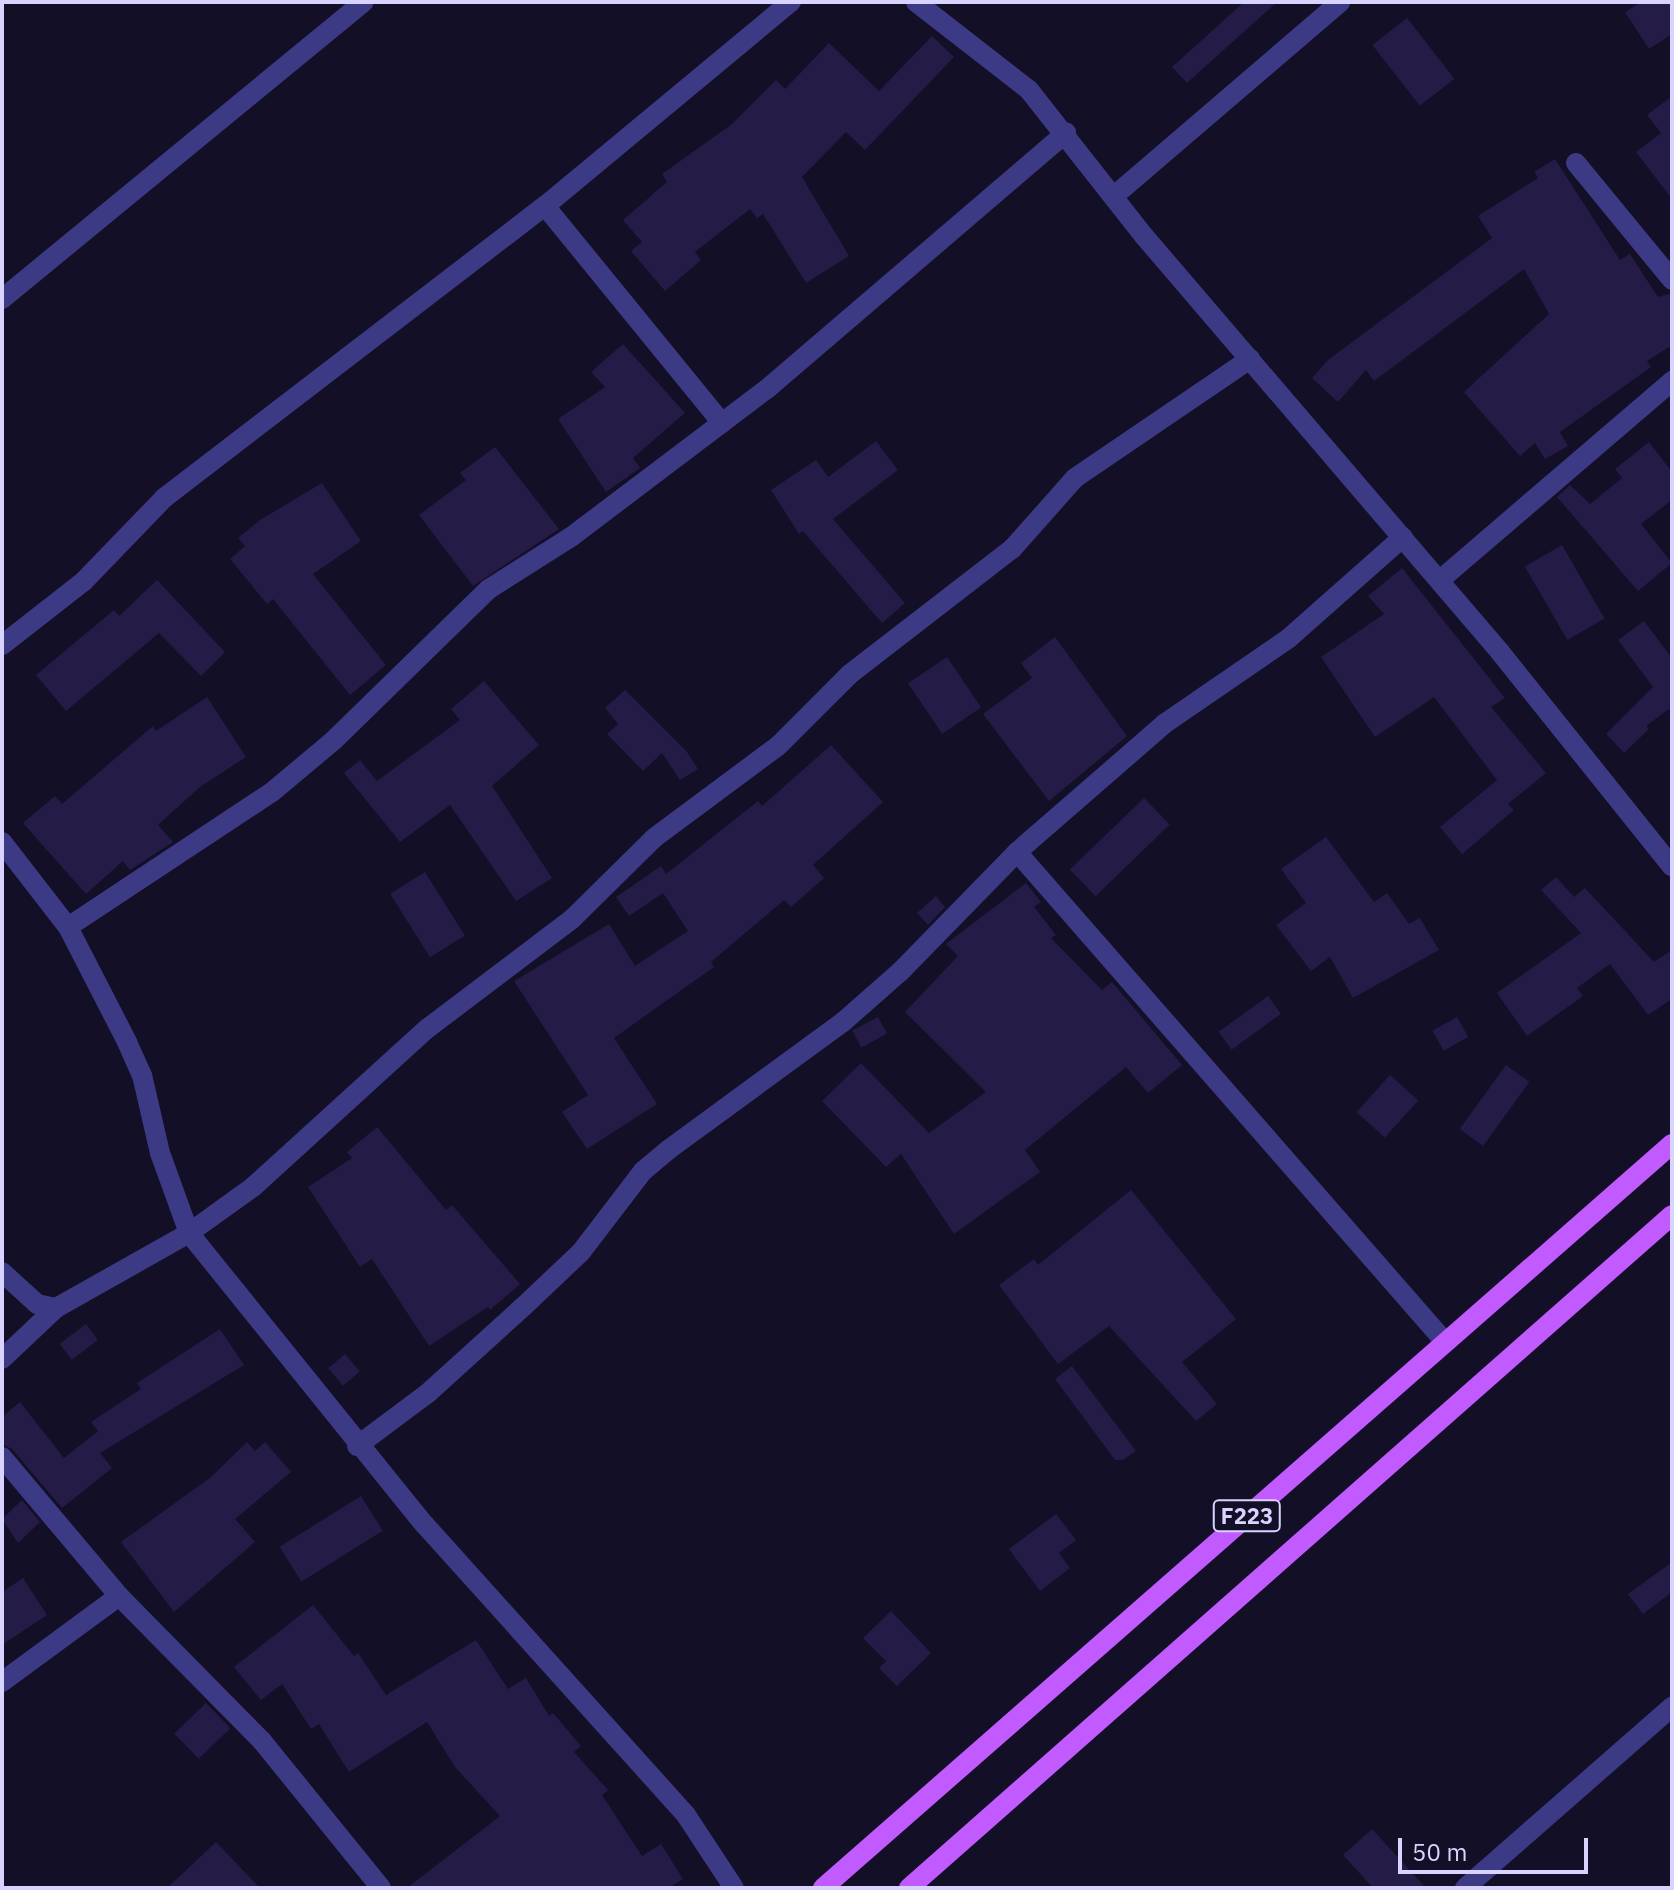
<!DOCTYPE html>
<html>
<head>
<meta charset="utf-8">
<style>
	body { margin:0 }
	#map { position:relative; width:1674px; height:1890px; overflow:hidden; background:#130f26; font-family:"IBM Plex Sans",sans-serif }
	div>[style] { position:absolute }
	.building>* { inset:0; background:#241b47; transform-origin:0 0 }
	.minor>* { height:20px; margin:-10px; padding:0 10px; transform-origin:10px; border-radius:10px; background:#3d3a85 }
	.primary>* { height:20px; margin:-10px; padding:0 10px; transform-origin:10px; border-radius:10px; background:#c25bff }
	span { translate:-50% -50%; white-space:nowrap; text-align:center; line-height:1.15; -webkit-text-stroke:8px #130f26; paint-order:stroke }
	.shield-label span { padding:2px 6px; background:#130f26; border:2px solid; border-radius:6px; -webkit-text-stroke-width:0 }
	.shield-label { font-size:22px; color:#d9d4ff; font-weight:700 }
	.frame { position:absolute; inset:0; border:4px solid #d9d4ff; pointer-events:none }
	.scale { position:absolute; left:1398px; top:1838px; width:190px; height:36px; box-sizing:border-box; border:4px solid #d9d4ff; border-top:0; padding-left:10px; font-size:24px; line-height:28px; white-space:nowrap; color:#d9d4ff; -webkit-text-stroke:6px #130f26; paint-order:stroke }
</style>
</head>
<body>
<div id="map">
	<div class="building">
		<i style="clip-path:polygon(1244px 2px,1277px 2px,1187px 83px,1172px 67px)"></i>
		<i style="clip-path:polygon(1641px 2px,1672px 2px,1672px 34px,1649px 49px,1625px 12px)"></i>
		<i style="left:1407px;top:18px;width:77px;height:44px;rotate:52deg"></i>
		<i style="clip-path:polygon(932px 36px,954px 57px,865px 150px,846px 132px,802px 177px,849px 256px,806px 283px,763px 214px,757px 218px,750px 209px,695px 252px,701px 260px,665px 291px,631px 251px,642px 242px,623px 220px,667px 182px,662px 174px,732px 124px,776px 80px,785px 89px,829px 43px,879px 91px)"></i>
		<i style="clip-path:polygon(1672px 96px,1672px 199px,1636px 152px,1661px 133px,1647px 115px)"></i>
		<i style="clip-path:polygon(1555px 159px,1620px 260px,1630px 254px,1658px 297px,1672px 293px,1672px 345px,1647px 361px,1651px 367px,1560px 432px,1568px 446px,1545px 459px,1535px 443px,1520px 456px,1464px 392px,1549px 314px,1524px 269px,1374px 381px,1366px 370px,1338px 402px,1312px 378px,1328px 360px,1492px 238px,1478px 216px,1538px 178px,1534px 172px)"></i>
		<i style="clip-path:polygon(623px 344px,685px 413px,633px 458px,640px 468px,606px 492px,558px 419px,605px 387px,591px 372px)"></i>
		<i style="clip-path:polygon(876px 441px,898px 470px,833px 519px,905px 603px,882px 623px,803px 531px,799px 534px,771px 490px,816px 460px,828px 477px)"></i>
		<i style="clip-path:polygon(1649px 442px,1672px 472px,1672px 500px,1641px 524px,1672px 563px,1638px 591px,1557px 497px,1570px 485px,1590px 504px,1622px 478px,1615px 469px)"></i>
		<i style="clip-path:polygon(495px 447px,559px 529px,473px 586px,419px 515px,466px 480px,460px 473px)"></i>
		<i style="clip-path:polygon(322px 483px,361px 541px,313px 574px,386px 665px,350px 695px,273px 599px,267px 604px,230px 559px,245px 546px,238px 538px,260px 520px)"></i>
		<i style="left:1562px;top:545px;width:85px;height:43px;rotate:60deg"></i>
		<i style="clip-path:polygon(1402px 568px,1505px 698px,1491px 707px,1546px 773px,1508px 804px,1514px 810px,1462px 854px,1440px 827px,1497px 780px,1434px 697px,1375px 737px,1321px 657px,1384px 614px,1368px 596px)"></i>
		<i style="clip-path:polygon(157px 580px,225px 652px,201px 676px,159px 633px,66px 711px,36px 675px,114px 610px,119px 616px)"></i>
		<i style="clip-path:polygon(1644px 621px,1672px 658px,1672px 713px,1669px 709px,1646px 726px,1649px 729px,1624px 753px,1606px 734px,1653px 687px,1618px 640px)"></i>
		<i style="clip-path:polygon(1055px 637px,1127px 736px,1049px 801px,983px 714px,1032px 678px,1021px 663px)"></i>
		<i style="left:947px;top:657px;width:61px;height:47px;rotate:56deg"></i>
		<i style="clip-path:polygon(484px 681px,539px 745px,492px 786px,552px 878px,516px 901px,450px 805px,400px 842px,344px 773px,360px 760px,377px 781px,460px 720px,451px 709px)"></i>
		<i style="clip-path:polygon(625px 690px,687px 752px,698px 769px,680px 780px,662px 753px,643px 771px,607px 734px,618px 724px,605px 708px)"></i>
		<i style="clip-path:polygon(207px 697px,246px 757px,200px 787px,158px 825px,173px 842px,130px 870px,123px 861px,86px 894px,23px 823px,55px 796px,62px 804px,153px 726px,156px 731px)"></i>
		<i style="clip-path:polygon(831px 745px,883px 802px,813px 865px,824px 878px,791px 907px,784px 900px,711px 962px,714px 967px,614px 1038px,657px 1104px,587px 1149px,562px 1112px,588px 1095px,514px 981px,609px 924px,635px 966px,688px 931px,663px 893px,629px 916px,616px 897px,661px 866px,666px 874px,758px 801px,762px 806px)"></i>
		<i style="left:1144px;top:798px;width:37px;height:103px;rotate:46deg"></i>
		<i style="clip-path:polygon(1326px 837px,1374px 902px,1387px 893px,1409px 924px,1420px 918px,1439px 950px,1353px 998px,1330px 957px,1311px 971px,1276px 925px,1306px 903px,1281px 869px)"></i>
		<i style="left:425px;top:872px;width:75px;height:41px;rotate:58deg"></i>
		<i style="clip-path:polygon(1556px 877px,1574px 897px,1585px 888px,1654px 962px,1672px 950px,1672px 999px,1648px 1015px,1610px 964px,1577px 988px,1583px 996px,1527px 1036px,1497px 993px,1581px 933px,1541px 890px)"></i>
		<i style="clip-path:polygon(1026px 883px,1041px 902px,1034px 907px,1056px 935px,1051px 938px,1102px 990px,1112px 982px,1182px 1065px,1148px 1093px,1126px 1067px,1025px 1150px,1040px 1172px,954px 1234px,901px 1154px,886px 1167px,822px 1101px,861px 1063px,929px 1133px,986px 1092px,905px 1012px,958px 956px,946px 944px)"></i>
		<i style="clip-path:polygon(936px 896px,945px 907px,928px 925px,917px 913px)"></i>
		<i style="left:1268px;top:996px;width:22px;height:61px;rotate:54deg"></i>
		<i style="left:878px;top:1017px;width:19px;height:29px;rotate:62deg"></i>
		<i style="left:1457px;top:1017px;width:23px;height:28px;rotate:61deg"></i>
		<i style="left:1506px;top:1065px;width:29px;height:79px;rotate:36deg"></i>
		<i style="left:1390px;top:1075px;width:38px;height:50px;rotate:42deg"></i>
		<i style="clip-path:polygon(377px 1127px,446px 1210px,452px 1205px,520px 1284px,490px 1310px,488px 1307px,429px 1346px,372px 1259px,360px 1267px,308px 1187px,352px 1158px,347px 1152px)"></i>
		<i style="clip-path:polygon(1131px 1190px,1236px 1319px,1182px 1362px,1217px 1404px,1196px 1421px,1109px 1326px,1058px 1364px,999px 1285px,1034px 1259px,1038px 1265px)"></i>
		<i style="left:86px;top:1324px;width:20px;height:33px;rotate:53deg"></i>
		<i style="clip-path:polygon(220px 1329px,244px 1365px,100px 1453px,112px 1468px,62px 1508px,12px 1449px,2px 1444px,2px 1417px,20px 1402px,64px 1458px,98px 1431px,91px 1422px,141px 1389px,137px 1383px)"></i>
		<i style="left:345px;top:1354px;width:23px;height:22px;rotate:50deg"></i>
		<i style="clip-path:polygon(1072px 1366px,1136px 1451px,1123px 1460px,1115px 1460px,1055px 1379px)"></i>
		<i style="clip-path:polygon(247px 1442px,255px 1451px,265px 1442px,291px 1472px,235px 1519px,255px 1542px,174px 1612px,121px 1542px,211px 1477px)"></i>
		<i style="left:361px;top:1496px;width:41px;height:96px;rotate:58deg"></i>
		<i style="clip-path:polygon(22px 1500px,40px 1522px,18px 1543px,2px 1519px)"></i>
		<i style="clip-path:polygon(1056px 1514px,1076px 1540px,1059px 1553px,1070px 1568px,1040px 1591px,1009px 1549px)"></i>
		<i style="clip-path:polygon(1672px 1562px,1672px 1592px,1643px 1614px,1628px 1594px)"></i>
		<i style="clip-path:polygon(23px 1578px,47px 1615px,2px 1645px,2px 1592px)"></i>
		<i style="clip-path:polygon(313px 1605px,354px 1656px,358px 1653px,386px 1695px,476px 1640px,508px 1689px,526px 1678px,549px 1716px,553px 1713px,581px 1746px,574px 1752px,608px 1790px,602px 1795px,642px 1856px,661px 1844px,683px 1879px,669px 1888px,407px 1888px,500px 1816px,455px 1767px,427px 1722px,349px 1772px,319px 1724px,311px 1729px,282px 1684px,261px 1700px,234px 1667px)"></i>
		<i style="clip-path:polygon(891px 1611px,931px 1653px,897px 1686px,879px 1668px,886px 1661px,863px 1638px)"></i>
		<i style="left:206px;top:1703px;width:35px;height:44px;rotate:46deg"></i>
		<i style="clip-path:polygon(1372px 1829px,1426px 1888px,1373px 1888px,1343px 1855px)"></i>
		<i style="clip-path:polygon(216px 1842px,260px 1888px,167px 1888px)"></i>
	</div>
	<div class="minor">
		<i style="left:916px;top:2px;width:143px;rotate:37.9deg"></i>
		<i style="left:1029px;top:90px;width:186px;rotate:51.8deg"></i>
		<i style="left:1144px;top:236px;width:548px;rotate:49.44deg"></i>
		<i style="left:1500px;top:652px;width:275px;rotate:51.3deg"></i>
		<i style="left:1576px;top:163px;width:151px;rotate:50.6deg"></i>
		<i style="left:1114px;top:196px;width:298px;rotate:-40.6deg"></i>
		<i style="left:545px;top:206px;width:280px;rotate:50.8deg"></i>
		<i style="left:2px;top:299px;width:468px;rotate:-39.4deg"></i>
		<i style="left:1440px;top:580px;width:306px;rotate:-40.6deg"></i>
		<i style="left:2px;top:645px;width:103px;rotate:-37.9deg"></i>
		<i style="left:83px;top:582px;width:117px;rotate:-46deg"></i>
		<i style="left:164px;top:498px;width:480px;rotate:-37.5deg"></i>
		<i style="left:545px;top:206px;width:320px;rotate:-39.7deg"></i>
		<i style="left:2px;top:842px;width:108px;rotate:52.2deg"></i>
		<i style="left:68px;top:927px;width:129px;rotate:62.8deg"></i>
		<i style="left:127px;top:1042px;width:36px;rotate:66deg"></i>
		<i style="left:142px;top:1075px;width:80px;rotate:77deg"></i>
		<i style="left:160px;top:1153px;width:85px;rotate:70.1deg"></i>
		<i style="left:189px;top:1233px;width:375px;rotate:51.1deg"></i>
		<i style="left:425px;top:1525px;width:390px;rotate:48deg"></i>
		<i style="left:686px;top:1815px;width:87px;rotate:56.7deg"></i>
		<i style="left:1017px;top:852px;width:651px;rotate:48.86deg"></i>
		<i style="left:68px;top:927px;width:245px;rotate:-33.5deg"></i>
		<i style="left:272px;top:792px;width:80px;rotate:-39.9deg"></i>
		<i style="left:333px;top:741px;width:218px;rotate:-44.3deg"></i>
		<i style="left:489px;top:589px;width:97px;rotate:-32.4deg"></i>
		<i style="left:571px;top:537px;width:246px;rotate:-37.1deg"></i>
		<i style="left:767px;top:389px;width:394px;rotate:-40.6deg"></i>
		<i style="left:2px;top:1272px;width:47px;rotate:42.4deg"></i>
		<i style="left:37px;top:1304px;width:19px;rotate:12deg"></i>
		<i style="left:56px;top:1308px;width:153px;rotate:-29.4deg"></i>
		<i style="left:189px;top:1233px;width:79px;rotate:-35.7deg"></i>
		<i style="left:253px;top:1187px;width:236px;rotate:-42.3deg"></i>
		<i style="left:428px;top:1028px;width:181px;rotate:-37.1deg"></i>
		<i style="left:572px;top:919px;width:115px;rotate:-44.6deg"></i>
		<i style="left:654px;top:838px;width:154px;rotate:-36.6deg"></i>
		<i style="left:778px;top:746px;width:102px;rotate:-45deg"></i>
		<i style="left:850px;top:674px;width:205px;rotate:-37.7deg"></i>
		<i style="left:1012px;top:549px;width:95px;rotate:-48.4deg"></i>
		<i style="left:1075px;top:478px;width:212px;rotate:-34.2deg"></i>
		<i style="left:2px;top:1359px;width:74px;rotate:-43.4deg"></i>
		<i style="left:357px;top:1446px;width:89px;rotate:-36.7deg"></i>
		<i style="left:428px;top:1393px;width:128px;rotate:-42.2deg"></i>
		<i style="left:523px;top:1307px;width:80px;rotate:-43.5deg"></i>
		<i style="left:581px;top:1252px;width:102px;rotate:-52.6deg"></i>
		<i style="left:643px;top:1171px;width:33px;rotate:-40deg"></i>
		<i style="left:668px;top:1150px;width:217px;rotate:-36.2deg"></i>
		<i style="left:843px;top:1022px;width:76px;rotate:-41.3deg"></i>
		<i style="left:900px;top:972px;width:168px;rotate:-45.7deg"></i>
		<i style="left:1017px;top:852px;width:195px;rotate:-41deg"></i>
		<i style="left:1164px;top:724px;width:152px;rotate:-34.5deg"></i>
		<i style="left:1289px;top:638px;width:152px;rotate:-41.5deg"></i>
		<i style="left:2px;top:1457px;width:182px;rotate:49.9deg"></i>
		<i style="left:119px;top:1596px;width:204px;rotate:45.4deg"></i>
		<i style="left:262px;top:1741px;width:189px;rotate:51deg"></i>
		<i style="left:2px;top:1682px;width:145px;rotate:-36.3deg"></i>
		<i style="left:1465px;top:1888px;width:275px;rotate:-41.2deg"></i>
	</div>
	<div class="primary">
		<i style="left:823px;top:1888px;width:1129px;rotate:-41.23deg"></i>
		<i style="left:909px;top:1888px;width:1017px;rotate:-41.41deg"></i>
	</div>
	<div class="shield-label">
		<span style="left:1247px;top:1516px">F223</span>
	</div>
	<div class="frame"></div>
	<div class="scale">50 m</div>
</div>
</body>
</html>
